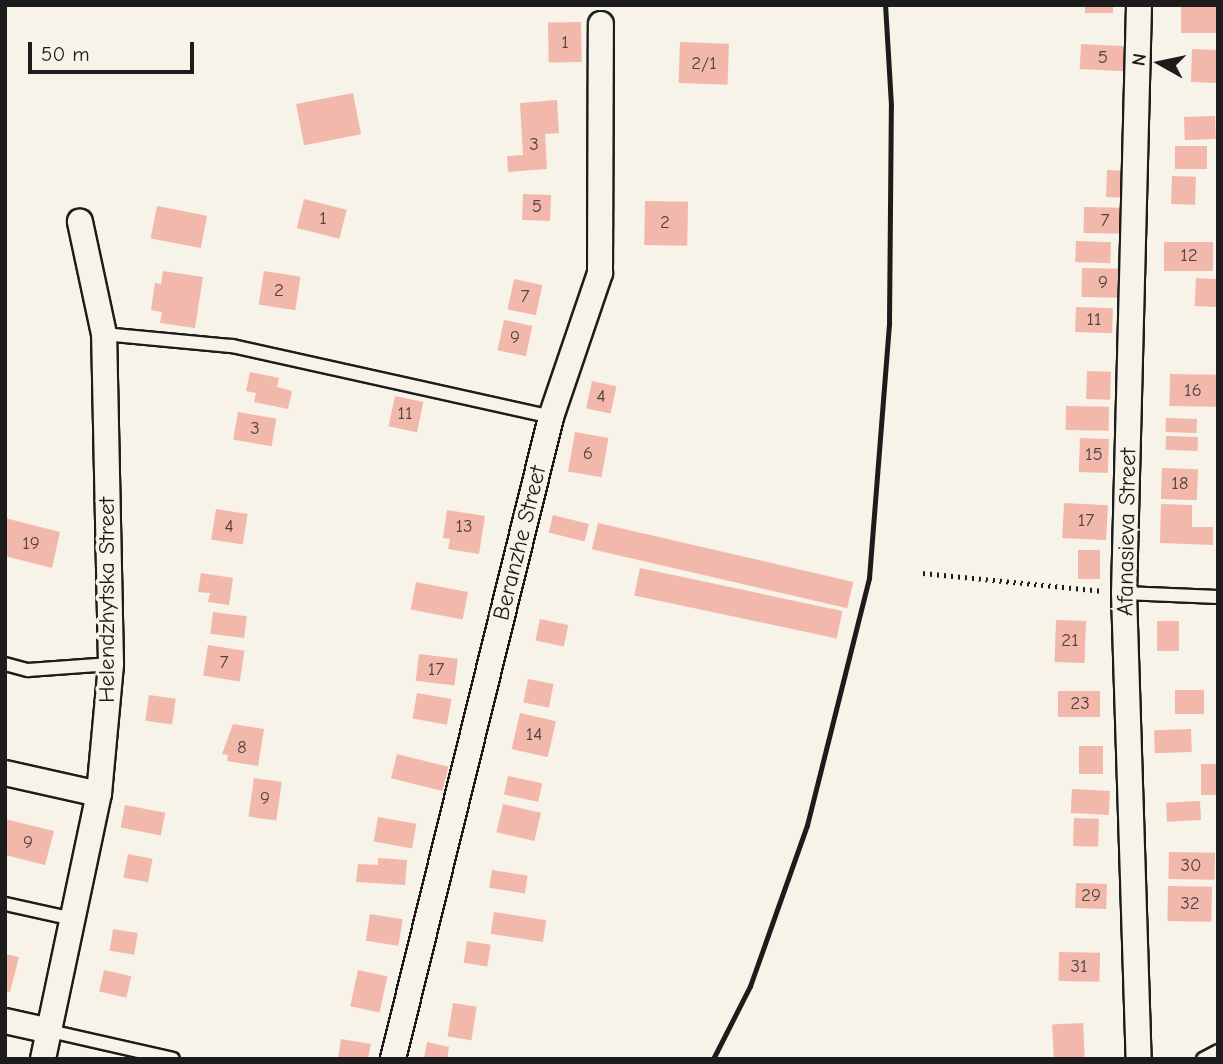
<!DOCTYPE html>
<html>
<head>
<meta charset="utf-8">
<style>
	body { margin:0 }
	#map { position:relative; width:1223px; height:1064px; overflow:hidden; background:#f7f3e8; font-family:"Comic Neue",sans-serif }
	div>[style] { position:absolute }
	.building>* { inset:0; background:#f2b8ab; transform-origin:0 0 }
	.path>* { height:4.5px; margin-top:-2.25px; transform-origin:0; background:repeating-linear-gradient(90deg,#1c1c1c 0 2px,transparent 0 7px) }
	.roads { filter:drop-shadow(2px 0 #1c1c1c) drop-shadow(-2px 0 #1c1c1c) drop-shadow(0 2px #1c1c1c) drop-shadow(0 -2px #1c1c1c) }
	.lane>* { height:12px; margin:-6px; padding:0 6px; transform-origin:6px; border-radius:6px; background:#f7f3e8 }
	.street>* { height:24px; margin:-12px; padding:0 12px; transform-origin:12px; border-radius:12px; background:#f7f3e8 }
	.rail>* { height:5px; margin:-2.5px; padding:0 2.5px; transform-origin:2.5px; border-radius:2.5px; background:#1c1c1c }
	span { translate:-50% -50%; white-space:nowrap; text-align:center; line-height:1.15; -webkit-text-stroke:7px #f7f3e8; paint-order:stroke }
	.number-label { font-size:19px; color:#524340 }
	.number-label span { -webkit-text-stroke-width:0 }
	.street-label { font-size:23px; color:#1c1c1c }
	.frame { position:absolute; inset:0; border:7px solid #1c1c1c; pointer-events:none }
	.north { position:absolute; left:1125px; top:28px; width:70px; height:70px; -webkit-text-stroke:5px #f7f3e8; paint-order:stroke; rotate:279deg; font-size:19px; font-weight:700; line-height:28px; text-align:center; color:#1c1c1c }
	.north::after { content:''; display:block; margin:auto; width:24px; height:32px; background:#1c1c1c; clip-path:polygon(50% 0,100% 100%,50% 72%,0 100%) }
	.scale { position:absolute; left:28px; top:42px; width:166px; height:32px; box-sizing:border-box; border:4px solid #1c1c1c; border-top:0; padding-left:9px; font-size:21px; line-height:24px; white-space:nowrap; color:#1c1c1c; -webkit-text-stroke:5px #f7f3e8; paint-order:stroke }
</style>
</head>
<body>
<div id="map">
	<div class="building">
		<i style="left:1085px;top:5px;width:28px;height:8px"></i>
		<i style="left:1181px;top:5px;width:35px;height:28px"></i>
		<i style="left:581px;top:22px;width:40px;height:33px;rotate:89deg"></i>
		<i style="left:680px;top:42px;width:49px;height:41px;rotate:2deg"></i>
		<i style="left:1081px;top:44px;width:45px;height:25px;rotate:3deg"></i>
		<i style="left:1192px;top:49px;width:26px;height:33px;rotate:2deg"></i>
		<i style="left:353px;top:93px;width:42px;height:58px;rotate:79deg"></i>
		<i style="clip-path:polygon(557px 100px,559px 133px,545px 134px,547px 169px,508px 172px,507px 156px,523px 155px,520px 103px)"></i>
		<i style="left:1215px;top:116px;width:23px;height:31px;rotate:88deg"></i>
		<i style="left:1207px;top:146px;width:23px;height:32px;rotate:90deg"></i>
		<i style="left:1107px;top:170px;width:23px;height:27px;rotate:2deg"></i>
		<i style="left:1172px;top:176px;width:24px;height:28px;rotate:2deg"></i>
		<i style="left:523px;top:194px;width:28px;height:26px;rotate:2deg"></i>
		<i style="left:304px;top:199px;width:44px;height:30px;rotate:14deg"></i>
		<i style="left:645px;top:201px;width:43px;height:44px;rotate:1deg"></i>
		<i style="left:157px;top:206px;width:51px;height:33px;rotate:11deg"></i>
		<i style="left:1084px;top:207px;width:42px;height:26px;rotate:1deg"></i>
		<i style="left:1076px;top:241px;width:35px;height:21px;rotate:2deg"></i>
		<i style="left:1164px;top:242px;width:49px;height:29px"></i>
		<i style="left:1082px;top:268px;width:42px;height:29px;rotate:1deg"></i>
		<i style="clip-path:polygon(163px 271px,203px 277px,195px 328px,160px 323px,162px 312px,151px 310px,155px 283px,161px 284px)"></i>
		<i style="left:264px;top:271px;width:37px;height:34px;rotate:9deg"></i>
		<i style="left:1196px;top:278px;width:22px;height:28px;rotate:3deg"></i>
		<i style="left:514px;top:279px;width:29px;height:31px;rotate:12deg"></i>
		<i style="left:1076px;top:307px;width:37px;height:25px;rotate:2deg"></i>
		<i style="left:504px;top:320px;width:29px;height:31px;rotate:12deg"></i>
		<i style="left:1087px;top:371px;width:24px;height:28px;rotate:2deg"></i>
		<i style="clip-path:polygon(250px 372px,279px 378px,277px 387px,292px 391px,288px 409px,254px 402px,256px 393px,246px 391px)"></i>
		<i style="left:1170px;top:374px;width:47px;height:32px;rotate:1deg"></i>
		<i style="left:592px;top:381px;width:25px;height:28px;rotate:12deg"></i>
		<i style="left:395px;top:396px;width:29px;height:31px;rotate:12deg"></i>
		<i style="left:1066px;top:406px;width:43px;height:24px;rotate:1deg"></i>
		<i style="left:238px;top:412px;width:39px;height:28px;rotate:10deg"></i>
		<i style="left:1166px;top:418px;width:31px;height:14px;rotate:2deg"></i>
		<i style="left:575px;top:432px;width:34px;height:40px;rotate:10deg"></i>
		<i style="left:1166px;top:436px;width:32px;height:14px;rotate:2deg"></i>
		<i style="left:1080px;top:438px;width:29px;height:34px;rotate:2deg"></i>
		<i style="left:1162px;top:468px;width:36px;height:31px;rotate:2deg"></i>
		<i style="left:1064px;top:503px;width:44px;height:35px;rotate:3deg"></i>
		<i style="clip-path:polygon(1161px 504px,1192px 505px,1192px 527px,1213px 527px,1213px 545px,1160px 543px)"></i>
		<i style="left:216px;top:509px;width:32px;height:31px;rotate:9deg"></i>
		<i style="clip-path:polygon(447px 510px,485px 516px,479px 554px,448px 549px,450px 539px,443px 538px)"></i>
		<i style="left:553px;top:515px;width:37px;height:18px;rotate:14deg"></i>
		<i style="clip-path:polygon(5px 518px,60px 532px,52px 568px,5px 556px)"></i>
		<i style="left:598px;top:523px;width:262px;height:27px;rotate:13deg"></i>
		<i style="left:1078px;top:550px;width:22px;height:29px"></i>
		<i style="left:640px;top:568px;width:207px;height:28px;rotate:12deg"></i>
		<i style="clip-path:polygon(201px 573px,233px 578px,229px 605px,208px 602px,210px 593px,198px 592px)"></i>
		<i style="left:416px;top:582px;width:53px;height:28px;rotate:11deg"></i>
		<i style="left:213px;top:612px;width:34px;height:22px;rotate:7deg"></i>
		<i style="left:540px;top:619px;width:29px;height:22px;rotate:12deg"></i>
		<i style="left:1056px;top:620px;width:30px;height:42px;rotate:2deg"></i>
		<i style="left:1157px;top:621px;width:22px;height:30px"></i>
		<i style="left:208px;top:645px;width:37px;height:31px;rotate:9deg"></i>
		<i style="left:419px;top:654px;width:39px;height:27px;rotate:7deg"></i>
		<i style="left:528px;top:679px;width:26px;height:24px;rotate:11deg"></i>
		<i style="left:1175px;top:690px;width:29px;height:24px"></i>
		<i style="left:1058px;top:691px;width:42px;height:26px"></i>
		<i style="left:417px;top:693px;width:35px;height:26px;rotate:10deg"></i>
		<i style="left:149px;top:695px;width:27px;height:26px;rotate:8deg"></i>
		<i style="left:520px;top:713px;width:37px;height:37px;rotate:13deg"></i>
		<i style="clip-path:polygon(233px 724px,264px 729px,258px 766px,227px 761px,228px 755px,222px 754px)"></i>
		<i style="left:1191px;top:729px;width:23px;height:37px;rotate:88deg"></i>
		<i style="left:1103px;top:746px;width:28px;height:24px;rotate:90deg"></i>
		<i style="left:397px;top:754px;width:53px;height:25px;rotate:14deg"></i>
		<i style="left:1218px;top:764px;width:31px;height:17px;rotate:90deg"></i>
		<i style="left:508px;top:776px;width:35px;height:19px;rotate:12deg"></i>
		<i style="left:254px;top:778px;width:28px;height:39px;rotate:8deg"></i>
		<i style="left:1072px;top:789px;width:38px;height:24px;rotate:3deg"></i>
		<i style="left:1200px;top:801px;width:19px;height:34px;rotate:87deg"></i>
		<i style="left:503px;top:804px;width:39px;height:29px;rotate:13deg"></i>
		<i style="left:125px;top:805px;width:41px;height:23px;rotate:11deg"></i>
		<i style="left:378px;top:817px;width:39px;height:25px;rotate:10deg"></i>
		<i style="left:1074px;top:818px;width:25px;height:28px;rotate:2deg"></i>
		<i style="clip-path:polygon(5px 819px,54px 831px,45px 865px,5px 855px)"></i>
		<i style="left:1169px;top:852px;width:46px;height:27px;rotate:1deg"></i>
		<i style="left:128px;top:854px;width:25px;height:24px;rotate:11deg"></i>
		<i style="clip-path:polygon(378px 858px,407px 860px,405px 885px,356px 882px,358px 864px,378px 865px)"></i>
		<i style="left:492px;top:870px;width:36px;height:18px;rotate:9deg"></i>
		<i style="left:1076px;top:883px;width:31px;height:25px;rotate:2deg"></i>
		<i style="left:1168px;top:886px;width:44px;height:35px;rotate:1deg"></i>
		<i style="left:494px;top:912px;width:53px;height:22px;rotate:9deg"></i>
		<i style="left:370px;top:914px;width:33px;height:27px;rotate:9deg"></i>
		<i style="left:113px;top:929px;width:25px;height:22px;rotate:9deg"></i>
		<i style="left:467px;top:941px;width:24px;height:22px;rotate:9deg"></i>
		<i style="left:1059px;top:952px;width:41px;height:29px;rotate:1deg"></i>
		<i style="clip-path:polygon(5px 954px,19px 957px,10px 992px,5px 991px)"></i>
		<i style="left:104px;top:970px;width:28px;height:22px;rotate:13deg"></i>
		<i style="left:358px;top:970px;width:30px;height:37px;rotate:12deg"></i>
		<i style="left:453px;top:1003px;width:24px;height:34px;rotate:9deg"></i>
		<i style="left:1083px;top:1023px;width:36px;height:31px;rotate:87deg"></i>
		<i style="clip-path:polygon(341px 1039px,371px 1044px,368px 1059px,338px 1059px)"></i>
		<i style="clip-path:polygon(427px 1042px,449px 1047px,447px 1059px,424px 1059px)"></i>
	</div>
	<div class="path">
		<i style="left:923px;top:573px;width:181px;rotate:5.7deg"></i>
	</div>
	<div class="roads">
		<div class="lane">
			<i style="left:104px;top:334px;width:129px;rotate:5.4deg"></i>
			<i style="left:232px;top:346px;width:327px;rotate:12.5deg"></i>
			<i style="left:1124px;top:593px;width:94px;rotate:2.4deg"></i>
			<i style="left:5px;top:664px;width:24px;rotate:15deg"></i>
			<i style="left:28px;top:670px;width:83px;rotate:-4.1deg"></i>
			<i style="left:5px;top:904px;width:70px;rotate:12.4deg"></i>
			<i style="left:50px;top:1031px;width:126px;rotate:12.8deg"></i>
			<i style="left:1203px;top:1059px;width:17px;rotate:-28deg"></i>
		</div>
		<div class="street">
			<i style="left:1139px;top:5px;width:588px;rotate:91.46deg"></i>
			<i style="left:1124px;top:593px;width:466px;rotate:88.2deg"></i>
			<i style="left:5px;top:773px;width:96px;rotate:12.6deg"></i>
			<i style="left:5px;top:1021px;width:46px;rotate:12.5deg"></i>
			<i style="left:43px;top:1059px;width:271px;rotate:-78.1deg"></i>
			<i style="left:99px;top:794px;width:131px;rotate:-84.7deg"></i>
			<i style="left:111px;top:664px;width:330px;rotate:-91.2deg"></i>
			<i style="left:104px;top:334px;width:115px;rotate:-102.1deg"></i>
			<i style="left:393px;top:1059px;width:661px;rotate:-76.17deg"></i>
			<i style="left:551px;top:417px;width:152px;rotate:-71.2deg"></i>
			<i style="left:600px;top:273px;width:249px;rotate:-89.8deg"></i>
		</div>
	</div>
	<div class="rail">
		<i style="left:713px;top:1059px;width:82px;rotate:-63.1deg"></i>
		<i style="left:750px;top:986px;width:171px;rotate:-70.5deg"></i>
		<i style="left:807px;top:825px;width:255px;rotate:-75.9deg"></i>
		<i style="left:869px;top:578px;width:257px;rotate:-85.5deg"></i>
		<i style="left:889px;top:322px;width:217px;rotate:-89.5deg"></i>
		<i style="left:891px;top:105px;width:100px;rotate:-93.4deg"></i>
	</div>
	<div class="number-label">
		<span style="left:565px;top:43px">1</span>
		<span style="left:1103px;top:58px">5</span>
		<span style="left:704px;top:64px">2/1</span>
		<span style="left:534px;top:145px">3</span>
		<span style="left:537px;top:207px">5</span>
		<span style="left:323px;top:219px">1</span>
		<span style="left:1105px;top:221px">7</span>
		<span style="left:665px;top:223px">2</span>
		<span style="left:1189px;top:256px">12</span>
		<span style="left:1103px;top:283px">9</span>
		<span style="left:279px;top:291px">2</span>
		<span style="left:525px;top:297px">7</span>
		<span style="left:1094px;top:320px">11</span>
		<span style="left:515px;top:338px">9</span>
		<span style="left:1193px;top:391px">16</span>
		<span style="left:601px;top:397px">4</span>
		<span style="left:405px;top:414px">11</span>
		<span style="left:255px;top:429px">3</span>
		<span style="left:588px;top:454px">6</span>
		<span style="left:1094px;top:455px">15</span>
		<span style="left:1180px;top:484px">18</span>
		<span style="left:1086px;top:521px">17</span>
		<span style="left:229px;top:527px">4</span>
		<span style="left:464px;top:527px">13</span>
		<span style="left:31px;top:544px">19</span>
		<span style="left:1070px;top:641px">21</span>
		<span style="left:224px;top:663px">7</span>
		<span style="left:436px;top:670px">17</span>
		<span style="left:1080px;top:704px">23</span>
		<span style="left:534px;top:735px">14</span>
		<span style="left:242px;top:748px">8</span>
		<span style="left:265px;top:799px">9</span>
		<span style="left:28px;top:843px">9</span>
		<span style="left:1191px;top:866px">30</span>
		<span style="left:1091px;top:896px">29</span>
		<span style="left:1190px;top:904px">32</span>
		<span style="left:1079px;top:967px">31</span>
	</div>
	<div class="street-label">
		<span style="left:1127px;top:532px;rotate:-89deg">Afanasieva Street</span>
		<span style="left:520px;top:543px;rotate:-76deg">Beranzhe Street</span>
		<span style="left:107px;top:600px;rotate:-90deg">Helendzhytska Street</span>
	</div>
	<div class="frame"></div>
	<div class="north">N</div>
	<div class="scale">50 m</div>
</div>
</body>
</html>
